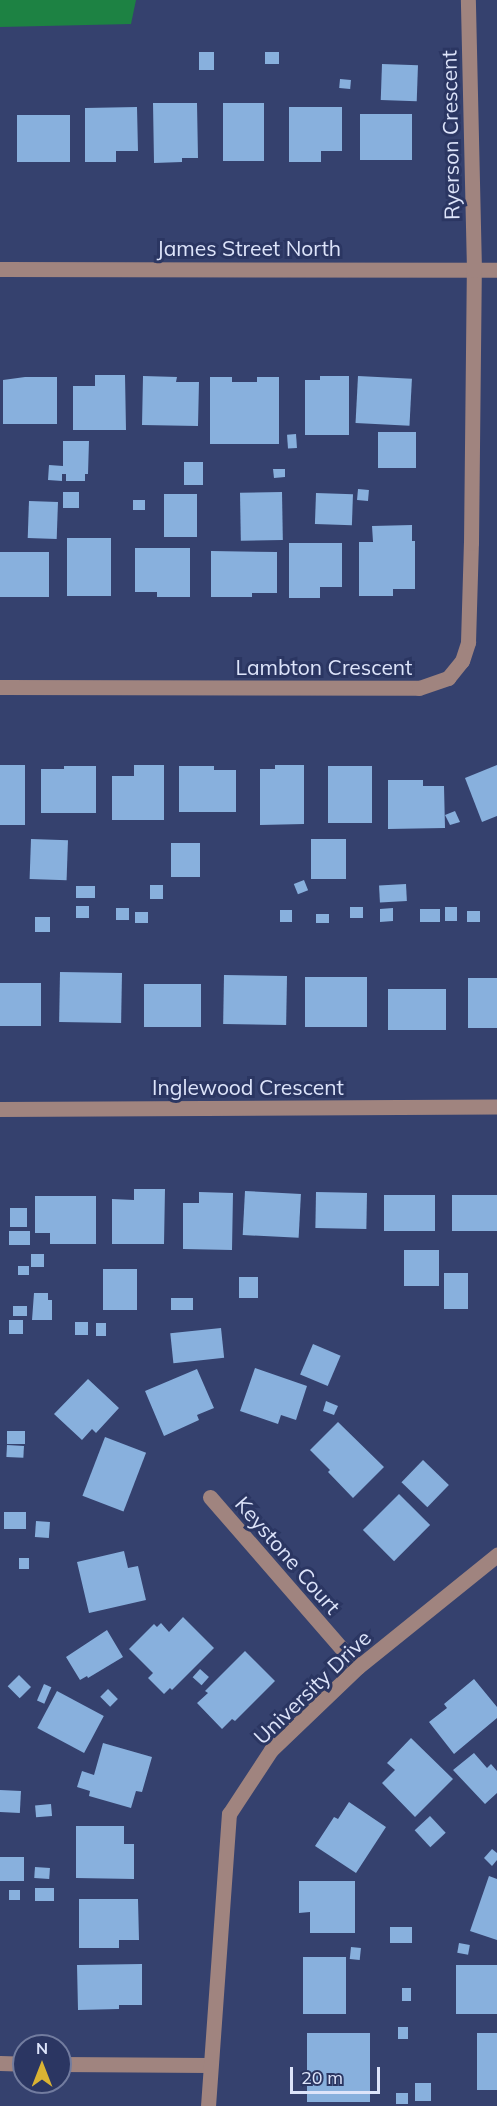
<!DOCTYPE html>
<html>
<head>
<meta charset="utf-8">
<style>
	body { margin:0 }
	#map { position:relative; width:497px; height:2106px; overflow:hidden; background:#35416e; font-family:Mulish,sans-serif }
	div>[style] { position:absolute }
	.forest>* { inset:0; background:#1d8243 }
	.building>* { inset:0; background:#88b0dd; transform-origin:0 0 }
	.minor>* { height:15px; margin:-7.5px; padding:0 7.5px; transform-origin:7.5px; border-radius:7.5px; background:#a0847f }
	span { translate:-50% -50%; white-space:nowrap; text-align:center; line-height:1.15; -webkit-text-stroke:6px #2b3662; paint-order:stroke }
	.street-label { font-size:21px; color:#dde4fa }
	.north { position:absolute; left:12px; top:2034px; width:60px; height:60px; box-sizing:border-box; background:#2b3662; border:2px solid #727c9f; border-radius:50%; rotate:0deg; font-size:16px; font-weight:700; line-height:24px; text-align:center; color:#dde4fa }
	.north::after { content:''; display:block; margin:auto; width:21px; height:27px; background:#dab333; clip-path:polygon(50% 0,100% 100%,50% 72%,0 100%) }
	.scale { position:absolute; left:290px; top:2067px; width:90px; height:27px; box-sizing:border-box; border:3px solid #dde4fa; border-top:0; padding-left:8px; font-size:18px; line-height:21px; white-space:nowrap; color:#dde4fa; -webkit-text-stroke:4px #2b3662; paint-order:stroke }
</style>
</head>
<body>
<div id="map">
	<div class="forest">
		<i style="clip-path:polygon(0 0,136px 0,131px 24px,0 27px)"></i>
	</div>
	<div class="building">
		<i style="left:199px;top:52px;width:15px;height:18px"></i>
		<i style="left:265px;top:52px;width:14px;height:12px"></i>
		<i style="left:382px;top:64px;width:36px;height:36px;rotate:2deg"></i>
		<i style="left:340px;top:79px;width:11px;height:9px;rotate:5deg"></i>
		<i style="clip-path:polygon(153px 103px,197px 103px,198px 158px,182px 158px,182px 162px,154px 163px)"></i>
		<i style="left:223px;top:103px;width:41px;height:58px"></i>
		<i style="clip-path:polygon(137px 107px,138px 151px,116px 151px,116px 162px,85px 162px,85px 108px)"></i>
		<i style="clip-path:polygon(289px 107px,342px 107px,342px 151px,321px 151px,321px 162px,289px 162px)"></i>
		<i style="left:360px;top:114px;width:52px;height:46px"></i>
		<i style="left:17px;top:115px;width:53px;height:47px"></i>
		<i style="clip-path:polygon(95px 375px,125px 375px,126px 430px,73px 430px,73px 386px,95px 386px)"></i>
		<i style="clip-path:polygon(143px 376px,177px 377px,176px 382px,199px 382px,198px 426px,142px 425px)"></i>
		<i style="clip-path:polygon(320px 376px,349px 376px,349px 435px,305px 435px,305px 380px,320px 380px)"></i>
		<i style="left:358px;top:376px;width:54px;height:47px;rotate:3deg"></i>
		<i style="clip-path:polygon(25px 377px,57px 377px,57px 424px,3px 424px,3px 380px)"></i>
		<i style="clip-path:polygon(210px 377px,232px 377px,232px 382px,257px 382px,257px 377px,279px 377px,279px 444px,210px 444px)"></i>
		<i style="left:378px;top:432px;width:38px;height:36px"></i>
		<i style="left:296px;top:434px;width:14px;height:9px;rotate:86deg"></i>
		<i style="clip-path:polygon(63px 441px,89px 441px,88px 474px,85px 474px,85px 481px,66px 481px,66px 474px,62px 474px,62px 481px,48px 480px,49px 465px,63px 466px)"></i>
		<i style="left:184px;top:462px;width:19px;height:23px"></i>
		<i style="clip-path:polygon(273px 469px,285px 469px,285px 477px,274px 478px)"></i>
		<i style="left:358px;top:489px;width:11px;height:11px;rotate:5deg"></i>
		<i style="left:63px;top:492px;width:16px;height:16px"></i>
		<i style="left:282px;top:492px;width:48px;height:42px;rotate:89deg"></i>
		<i style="left:316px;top:493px;width:37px;height:31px;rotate:2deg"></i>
		<i style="left:164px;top:494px;width:33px;height:43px"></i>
		<i style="left:133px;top:500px;width:12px;height:10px"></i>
		<i style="left:29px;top:501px;width:29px;height:37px;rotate:2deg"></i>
		<i style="clip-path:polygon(412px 525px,412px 541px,415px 541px,415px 589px,393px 589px,393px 596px,359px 596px,359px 542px,373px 542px,372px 526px)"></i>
		<i style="left:67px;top:538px;width:44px;height:58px"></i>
		<i style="clip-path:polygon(289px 543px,342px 543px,342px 587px,320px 587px,320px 598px,289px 598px)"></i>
		<i style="clip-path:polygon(135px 548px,190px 548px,190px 597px,157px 597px,157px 592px,135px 592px)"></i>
		<i style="clip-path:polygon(211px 551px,277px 552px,277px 593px,252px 593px,252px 597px,211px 597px)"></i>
		<i style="left:0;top:552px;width:49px;height:45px"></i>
		<i style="left:0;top:765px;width:25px;height:60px"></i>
		<i style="clip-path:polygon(134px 765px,164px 765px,164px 820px,112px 820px,112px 776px,134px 776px)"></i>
		<i style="clip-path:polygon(275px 765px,304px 765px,304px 824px,260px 825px,260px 769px,275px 769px)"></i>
		<i style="clip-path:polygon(497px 765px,497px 816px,482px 822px,465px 778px)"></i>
		<i style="clip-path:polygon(64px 766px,96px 766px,96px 813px,41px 813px,41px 769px,64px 769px)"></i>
		<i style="clip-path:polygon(179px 766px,214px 766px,214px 770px,236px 770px,236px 812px,179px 812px)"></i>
		<i style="left:328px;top:766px;width:44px;height:57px"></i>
		<i style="clip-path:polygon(388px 780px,423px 780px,423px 786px,444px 786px,445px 828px,388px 829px)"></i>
		<i style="clip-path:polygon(455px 811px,460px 822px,450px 825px,445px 815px)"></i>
		<i style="left:31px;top:839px;width:37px;height:40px;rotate:2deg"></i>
		<i style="left:311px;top:839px;width:35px;height:40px"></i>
		<i style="left:171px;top:843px;width:29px;height:34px"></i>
		<i style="left:304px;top:880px;width:11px;height:11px;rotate:68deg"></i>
		<i style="left:406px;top:884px;width:17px;height:27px;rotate:87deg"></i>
		<i style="left:150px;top:885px;width:13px;height:14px"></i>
		<i style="left:76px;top:886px;width:19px;height:12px"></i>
		<i style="left:76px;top:906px;width:13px;height:12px"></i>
		<i style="left:363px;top:907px;width:11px;height:13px;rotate:90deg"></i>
		<i style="left:445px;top:907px;width:12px;height:14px"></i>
		<i style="left:116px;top:908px;width:13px;height:12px"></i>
		<i style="clip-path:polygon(393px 908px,393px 921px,380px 922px,380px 909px)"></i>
		<i style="left:420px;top:909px;width:20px;height:13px"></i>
		<i style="left:280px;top:910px;width:12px;height:12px"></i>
		<i style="left:467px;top:911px;width:13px;height:11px"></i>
		<i style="left:135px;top:912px;width:13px;height:11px"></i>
		<i style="left:329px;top:914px;width:9px;height:13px;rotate:90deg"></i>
		<i style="left:50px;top:917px;width:15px;height:15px;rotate:90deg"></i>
		<i style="left:60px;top:972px;width:62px;height:50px;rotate:1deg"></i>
		<i style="left:224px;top:975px;width:63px;height:49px;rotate:1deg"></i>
		<i style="left:305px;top:977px;width:62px;height:50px"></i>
		<i style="left:468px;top:978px;width:29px;height:50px"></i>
		<i style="left:0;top:983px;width:41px;height:43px"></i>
		<i style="left:201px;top:984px;width:43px;height:57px;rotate:90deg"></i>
		<i style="left:388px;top:989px;width:58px;height:41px"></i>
		<i style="clip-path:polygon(134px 1189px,165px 1189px,164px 1244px,112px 1244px,112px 1199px,134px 1200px)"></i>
		<i style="left:245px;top:1191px;width:56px;height:44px;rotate:3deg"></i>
		<i style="clip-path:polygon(199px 1192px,233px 1193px,232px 1250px,183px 1249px,183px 1203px,199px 1203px)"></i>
		<i style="left:316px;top:1192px;width:51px;height:36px;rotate:1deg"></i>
		<i style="left:384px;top:1195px;width:51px;height:36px"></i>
		<i style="left:452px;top:1195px;width:45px;height:36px"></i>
		<i style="clip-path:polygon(35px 1196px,96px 1196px,96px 1244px,50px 1244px,50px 1233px,35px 1233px)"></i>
		<i style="left:27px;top:1208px;width:19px;height:17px;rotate:90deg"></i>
		<i style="left:9px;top:1231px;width:21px;height:14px"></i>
		<i style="left:404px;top:1250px;width:35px;height:36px"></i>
		<i style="left:31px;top:1254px;width:13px;height:13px"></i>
		<i style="left:18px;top:1266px;width:11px;height:9px"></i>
		<i style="left:137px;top:1269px;width:41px;height:34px;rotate:90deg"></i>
		<i style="left:444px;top:1273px;width:24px;height:36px"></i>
		<i style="left:239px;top:1277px;width:19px;height:21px"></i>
		<i style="clip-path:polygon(34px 1293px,48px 1293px,48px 1300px,52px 1300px,52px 1320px,32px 1320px)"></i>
		<i style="left:193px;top:1298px;width:12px;height:22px;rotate:90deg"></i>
		<i style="left:13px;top:1306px;width:14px;height:10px"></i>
		<i style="left:9px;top:1320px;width:14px;height:14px"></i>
		<i style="left:88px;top:1322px;width:13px;height:13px;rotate:90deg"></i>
		<i style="left:96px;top:1323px;width:10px;height:13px"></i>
		<i style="left:221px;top:1328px;width:30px;height:51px;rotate:84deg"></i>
		<i style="left:313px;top:1344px;width:30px;height:33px;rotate:23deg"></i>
		<i style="clip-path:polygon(255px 1368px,307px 1386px,296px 1420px,281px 1415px,278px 1424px,240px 1411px)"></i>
		<i style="clip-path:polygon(197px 1369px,214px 1408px,197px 1415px,199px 1420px,164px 1436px,145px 1391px)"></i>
		<i style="clip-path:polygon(88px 1379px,119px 1408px,96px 1433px,92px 1429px,82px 1440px,54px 1414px)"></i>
		<i style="clip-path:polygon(326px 1401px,338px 1406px,334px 1415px,323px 1411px)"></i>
		<i style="clip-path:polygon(338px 1422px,384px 1467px,353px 1498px,328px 1472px,330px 1470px,310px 1450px)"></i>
		<i style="left:7px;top:1431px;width:18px;height:13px"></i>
		<i style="left:105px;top:1437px;width:44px;height:63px;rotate:21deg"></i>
		<i style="left:7px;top:1445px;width:17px;height:12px;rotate:3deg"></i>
		<i style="left:423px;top:1460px;width:36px;height:31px;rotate:44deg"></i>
		<i style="left:399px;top:1494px;width:44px;height:51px;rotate:45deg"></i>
		<i style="left:4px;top:1512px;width:22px;height:17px"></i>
		<i style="left:36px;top:1521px;width:14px;height:16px;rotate:4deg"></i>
		<i style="clip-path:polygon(124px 1551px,128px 1568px,138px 1566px,146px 1600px,89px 1613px,77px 1562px)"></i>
		<i style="left:19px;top:1558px;width:10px;height:11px"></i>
		<i style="clip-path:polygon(183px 1617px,214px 1648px,172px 1690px,170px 1688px,164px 1694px,148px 1678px,153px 1673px,129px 1649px,154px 1624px,157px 1627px,161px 1623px,169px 1632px)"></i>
		<i style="clip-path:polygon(107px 1630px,123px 1657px,88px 1678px,87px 1676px,80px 1680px,66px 1657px)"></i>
		<i style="clip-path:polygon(245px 1651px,275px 1681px,235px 1721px,232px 1719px,222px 1729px,197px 1703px,208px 1693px,205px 1691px)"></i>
		<i style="left:200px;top:1669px;width:12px;height:11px;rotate:42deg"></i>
		<i style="left:19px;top:1675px;width:17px;height:16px;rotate:45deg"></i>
		<i style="clip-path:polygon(474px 1679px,497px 1707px,497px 1718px,454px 1754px,429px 1722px,447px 1708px,444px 1704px)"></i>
		<i style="left:44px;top:1684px;width:8px;height:18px;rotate:23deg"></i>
		<i style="left:108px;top:1689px;width:14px;height:11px;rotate:45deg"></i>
		<i style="left:57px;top:1691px;width:53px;height:42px;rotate:28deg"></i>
		<i style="clip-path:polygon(411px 1738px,453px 1779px,415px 1817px,382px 1783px,395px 1770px,387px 1763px)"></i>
		<i style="clip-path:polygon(103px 1743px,152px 1757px,142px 1792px,136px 1791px,131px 1808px,89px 1796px,90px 1791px,77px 1787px,82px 1771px,94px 1775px)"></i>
		<i style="clip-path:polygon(474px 1753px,487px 1768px,491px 1764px,497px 1771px,497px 1793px,485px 1804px,453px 1770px)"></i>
		<i style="left:0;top:1790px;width:21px;height:22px;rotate:3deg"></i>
		<i style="clip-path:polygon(349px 1802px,386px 1827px,356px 1873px,315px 1846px,334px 1817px,338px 1819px)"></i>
		<i style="left:51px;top:1804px;width:12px;height:16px;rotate:85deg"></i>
		<i style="left:430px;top:1816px;width:23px;height:21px;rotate:47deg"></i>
		<i style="clip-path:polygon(76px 1826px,124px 1826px,124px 1844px,134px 1844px,134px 1879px,76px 1878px)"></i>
		<i style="clip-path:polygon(492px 1849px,497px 1853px,497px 1860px,492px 1866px,484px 1858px)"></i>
		<i style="left:0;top:1857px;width:24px;height:24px"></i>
		<i style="left:35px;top:1867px;width:15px;height:11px;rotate:4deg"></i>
		<i style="clip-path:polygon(489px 1876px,497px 1879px,497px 1940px,470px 1931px)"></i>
		<i style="clip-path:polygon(299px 1881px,355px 1881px,355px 1933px,310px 1933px,310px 1912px,299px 1913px)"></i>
		<i style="left:35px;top:1888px;width:19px;height:13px"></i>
		<i style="left:9px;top:1890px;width:11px;height:10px"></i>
		<i style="clip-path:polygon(79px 1899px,138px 1899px,139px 1940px,119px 1940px,119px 1948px,79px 1948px)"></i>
		<i style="left:390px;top:1927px;width:22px;height:16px"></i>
		<i style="left:459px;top:1943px;width:11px;height:10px;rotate:10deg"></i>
		<i style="left:351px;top:1947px;width:10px;height:12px;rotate:6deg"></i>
		<i style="left:303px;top:1957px;width:43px;height:57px"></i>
		<i style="clip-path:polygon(142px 1964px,142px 2005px,119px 2005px,119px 2009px,78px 2010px,77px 1965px)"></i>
		<i style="left:456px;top:1965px;width:41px;height:49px"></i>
		<i style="left:402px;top:1988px;width:9px;height:13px"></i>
		<i style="left:398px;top:2027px;width:10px;height:12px"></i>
		<i style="left:307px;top:2033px;width:63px;height:69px"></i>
		<i style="left:477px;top:2033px;width:20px;height:57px"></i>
		<i style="left:431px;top:2083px;width:18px;height:16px;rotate:90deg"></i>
		<i style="left:396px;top:2093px;width:12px;height:11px"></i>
	</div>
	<div class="minor">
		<i style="left:0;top:269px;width:497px;rotate:0.1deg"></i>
		<i style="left:0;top:687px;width:419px;rotate:0.1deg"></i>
		<i style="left:419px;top:688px;width:31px;rotate:-19deg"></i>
		<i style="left:448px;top:678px;width:22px;rotate:-51deg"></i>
		<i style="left:462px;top:661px;width:20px;rotate:-72deg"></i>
		<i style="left:468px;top:642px;width:99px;rotate:-88.3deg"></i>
		<i style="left:471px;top:543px;width:273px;rotate:-89.4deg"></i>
		<i style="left:474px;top:270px;width:270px;rotate:-91.3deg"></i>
		<i style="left:0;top:1109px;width:497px;rotate:-0.3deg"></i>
		<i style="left:210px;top:1497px;width:225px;rotate:49deg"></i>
		<i style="left:0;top:2063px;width:24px;rotate:2deg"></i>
		<i style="left:60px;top:2064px;width:149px;rotate:0.4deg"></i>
		<i style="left:208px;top:2106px;width:293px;rotate:-85.9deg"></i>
		<i style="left:229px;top:1814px;width:77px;rotate:-56.7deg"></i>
		<i style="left:271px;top:1750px;width:120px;rotate:-43.7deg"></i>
		<i style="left:358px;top:1667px;width:179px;rotate:-38.9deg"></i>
	</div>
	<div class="street-label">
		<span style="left:450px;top:135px;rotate:-91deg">Ryerson Crescent</span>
		<span style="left:249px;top:248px">James Street North</span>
		<span style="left:324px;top:667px">Lambton Crescent</span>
		<span style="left:248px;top:1087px">Inglewood Crescent</span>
		<span style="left:288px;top:1555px;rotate:49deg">Keystone Court</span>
		<span style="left:312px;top:1687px;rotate:-44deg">University Drive</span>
	</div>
	<div class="north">N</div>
	<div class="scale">20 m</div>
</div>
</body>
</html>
